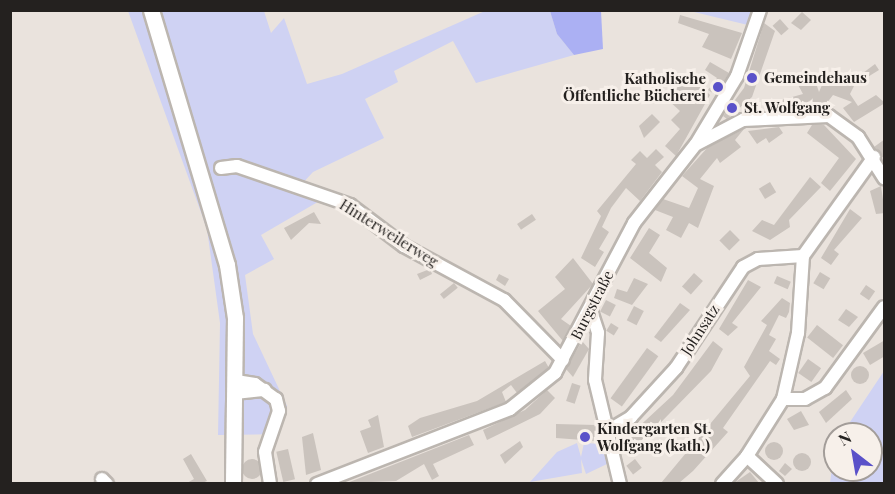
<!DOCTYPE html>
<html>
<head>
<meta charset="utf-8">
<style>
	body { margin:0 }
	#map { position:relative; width:895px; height:494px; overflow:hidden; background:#eae3dd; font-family:"Playfair Display",serif }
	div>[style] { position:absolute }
	.green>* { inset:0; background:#cfd2f3 }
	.forest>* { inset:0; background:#abb0f3 }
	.building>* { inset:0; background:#cac3bd; transform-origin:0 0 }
	.round { border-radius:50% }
	.roads { filter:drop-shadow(2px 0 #bcb6b0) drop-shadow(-2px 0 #bcb6b0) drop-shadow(0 2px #bcb6b0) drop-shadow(0 -2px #bcb6b0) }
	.minor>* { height:12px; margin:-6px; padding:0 6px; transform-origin:6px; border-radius:6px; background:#fff }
	.major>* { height:15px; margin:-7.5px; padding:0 7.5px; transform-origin:7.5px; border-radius:7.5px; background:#fff }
	.dots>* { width:16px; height:16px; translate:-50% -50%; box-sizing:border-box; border:3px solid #f7f0ea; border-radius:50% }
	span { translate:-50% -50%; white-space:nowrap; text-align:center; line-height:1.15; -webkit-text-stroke:6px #f7f0ea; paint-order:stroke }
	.poi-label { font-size:15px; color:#24211f; font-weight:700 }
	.right { translate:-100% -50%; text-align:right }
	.left { translate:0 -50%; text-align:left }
	.street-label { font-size:15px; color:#24211f }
	.frame { position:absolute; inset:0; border:12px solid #24211f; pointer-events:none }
	.north { position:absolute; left:823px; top:422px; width:60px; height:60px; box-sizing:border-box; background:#f7f0ea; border:2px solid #a39d99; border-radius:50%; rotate:329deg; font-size:16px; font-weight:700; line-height:24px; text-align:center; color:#24211f }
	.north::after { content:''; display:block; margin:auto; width:21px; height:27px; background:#5a51c9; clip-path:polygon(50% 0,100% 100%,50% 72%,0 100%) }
</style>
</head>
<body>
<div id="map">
	<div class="green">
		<i style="clip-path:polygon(128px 11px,264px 11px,271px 33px,284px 18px,307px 84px,342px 74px,485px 11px,550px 11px,557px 34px,574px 55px,476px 83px,453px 41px,394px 71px,398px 82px,365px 99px,384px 138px,313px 172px,299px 187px,328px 196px,261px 235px,274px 259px,245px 275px,253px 334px,287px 406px,279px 434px,218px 435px,220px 323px,207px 229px)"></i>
		<i style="clip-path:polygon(690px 11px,760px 11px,752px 26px)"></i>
		<i style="clip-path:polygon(884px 371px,884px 483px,830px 483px,835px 445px,835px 470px,871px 470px,871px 434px,842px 434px)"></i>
		<i style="clip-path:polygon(577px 443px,581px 457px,584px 443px,601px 444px,607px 464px,586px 474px,581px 459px,582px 473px,530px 482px,557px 452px)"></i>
	</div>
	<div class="forest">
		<i style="clip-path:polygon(550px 11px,601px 11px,603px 49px,574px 55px,557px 34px)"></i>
	</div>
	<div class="building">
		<i style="clip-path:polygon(802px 12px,811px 20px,801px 30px,791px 23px)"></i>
		<i style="clip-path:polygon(680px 15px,742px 33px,731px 59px,702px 47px,709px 34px,678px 23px)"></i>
		<i style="left:780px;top:19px;width:13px;height:10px;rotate:48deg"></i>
		<i style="clip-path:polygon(764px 23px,775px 31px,752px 97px,727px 119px,723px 116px,744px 88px)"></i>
		<i style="clip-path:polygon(710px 62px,729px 73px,716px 95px,708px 90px,717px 78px,705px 70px)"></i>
		<i style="clip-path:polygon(875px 64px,879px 70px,866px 78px,863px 73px)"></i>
		<i style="clip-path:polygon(688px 73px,710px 95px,676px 156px,665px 146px,680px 129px,671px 120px,680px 111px,668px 100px)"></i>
		<i style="clip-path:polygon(813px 74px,819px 92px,825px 78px,840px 80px,854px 86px,850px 94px,858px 106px,876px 95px,885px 103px,854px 122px,843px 108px,852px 102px,833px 95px,823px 108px,813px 108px,811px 100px,796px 109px,778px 110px,774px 102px,803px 94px,797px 83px)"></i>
		<i style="clip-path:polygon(652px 114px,660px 122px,644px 138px,639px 126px)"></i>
		<i style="clip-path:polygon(812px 125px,824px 125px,856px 159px,830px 191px,821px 183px,839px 158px,807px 133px)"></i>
		<i style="clip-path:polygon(779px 127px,783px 133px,769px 143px,766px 138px,757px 144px,748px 131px)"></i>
		<i style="clip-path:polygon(744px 129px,735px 140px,741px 147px,720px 163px,717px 158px,700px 179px,714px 186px,698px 228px,689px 223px,681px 238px,666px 230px,673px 217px,655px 210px,663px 199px,689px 208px,698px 188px,682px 176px,708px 147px)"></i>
		<i style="clip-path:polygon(885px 139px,885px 160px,874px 147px)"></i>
		<i style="clip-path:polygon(656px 149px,664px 157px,655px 165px,662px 172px,640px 201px,626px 188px,611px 208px,602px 227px,609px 232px,599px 249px,604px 252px,595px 267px,581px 258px,601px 216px,597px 211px,636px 164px,631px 160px,640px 151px,647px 158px)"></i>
		<i style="clip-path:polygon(810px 177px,821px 187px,789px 220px,790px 227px,770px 240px,752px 231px,762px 220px,774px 225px)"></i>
		<i style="left:770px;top:182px;width:12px;height:13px;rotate:59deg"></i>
		<i style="clip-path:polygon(881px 186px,885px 213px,876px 214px,870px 191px)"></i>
		<i style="clip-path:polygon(850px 209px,862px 218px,834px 250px,839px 254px,831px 265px,821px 258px)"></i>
		<i style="clip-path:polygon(314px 212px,321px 224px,309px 223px,291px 240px,284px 228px)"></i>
		<i style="left:532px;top:214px;width:7px;height:18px;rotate:56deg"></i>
		<i style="clip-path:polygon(649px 228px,660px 235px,649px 253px,667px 268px,661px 282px,630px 258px)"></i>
		<i style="left:730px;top:230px;width:14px;height:15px;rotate:45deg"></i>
		<i style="clip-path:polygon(573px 258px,593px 284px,561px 319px,571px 326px,563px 341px,538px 311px,565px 289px,555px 277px)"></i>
		<i style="clip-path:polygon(430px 269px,432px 274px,420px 280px,417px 274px)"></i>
		<i style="left:820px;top:272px;width:12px;height:13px;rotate:31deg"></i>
		<i style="left:694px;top:273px;width:12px;height:18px;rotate:42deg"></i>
		<i style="clip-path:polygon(499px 274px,509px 279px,505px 286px,496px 280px)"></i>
		<i style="left:777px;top:276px;width:15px;height:8px;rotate:23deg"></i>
		<i style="clip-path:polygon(634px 278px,648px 284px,632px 305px,614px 298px,617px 289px,627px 292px)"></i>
		<i style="clip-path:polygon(748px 280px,761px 287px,732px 323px,738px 327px,728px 336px,719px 329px)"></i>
		<i style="left:454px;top:283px;width:6px;height:18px;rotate:51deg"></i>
		<i style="left:866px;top:285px;width:11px;height:11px;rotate:34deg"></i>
		<i style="clip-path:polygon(782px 298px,790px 303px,789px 312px,786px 318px,779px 315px,769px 335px,776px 339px,769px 351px,780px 359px,776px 365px,770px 361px,723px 428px,728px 432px,693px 471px,679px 483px,661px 483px,750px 376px,744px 367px,767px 325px,761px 321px)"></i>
		<i style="left:606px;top:300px;width:11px;height:13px;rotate:27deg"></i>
		<i style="clip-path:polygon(680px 303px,690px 310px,661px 342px,654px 337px)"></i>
		<i style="left:634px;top:306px;width:11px;height:16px;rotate:27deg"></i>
		<i style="clip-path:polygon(846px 309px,858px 317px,849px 327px,838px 320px)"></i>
		<i style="left:611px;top:323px;width:9px;height:9px;rotate:32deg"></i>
		<i style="left:817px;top:325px;width:33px;height:16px;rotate:38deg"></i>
		<i style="clip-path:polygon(885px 340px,885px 356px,870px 365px,863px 353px)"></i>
		<i style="clip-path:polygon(582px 341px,589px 349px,573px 377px,566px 369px)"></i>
		<i style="clip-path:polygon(713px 341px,723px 349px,711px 371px,628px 456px,619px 445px,673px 395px)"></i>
		<i style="left:647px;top:348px;width:14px;height:62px;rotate:36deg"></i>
		<i style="left:808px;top:359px;width:16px;height:17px;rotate:35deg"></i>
		<i style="clip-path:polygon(545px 361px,549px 368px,517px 393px,511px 385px,502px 392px,506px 402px,412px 437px,408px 426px,420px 418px,477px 401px)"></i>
		<i class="round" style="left:851px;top:366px;width:18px;height:18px"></i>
		<i style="left:572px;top:383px;width:9px;height:19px;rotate:18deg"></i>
		<i style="clip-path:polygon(547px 390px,555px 398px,540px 414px,487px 440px,483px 430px,525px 410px)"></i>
		<i style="clip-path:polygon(846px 390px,852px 399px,826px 423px,819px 412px)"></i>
		<i style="clip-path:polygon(801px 411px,809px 425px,794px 430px,787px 419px)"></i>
		<i style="clip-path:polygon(378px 415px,384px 447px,368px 453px,360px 431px,371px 427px,368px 420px)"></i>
		<i style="clip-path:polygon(556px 424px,596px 425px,596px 441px,556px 438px)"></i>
		<i style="clip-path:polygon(313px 433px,321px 470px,306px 475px,302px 437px)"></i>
		<i style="clip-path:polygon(469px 435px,474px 445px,433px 464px,439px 476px,432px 480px,424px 464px,396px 481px,347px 483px)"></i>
		<i style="clip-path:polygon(520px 441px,523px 447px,505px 464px,500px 455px)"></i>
		<i class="round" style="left:765px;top:442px;width:18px;height:18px"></i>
		<i style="left:288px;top:449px;width:31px;height:12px;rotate:77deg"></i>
		<i class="round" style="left:793px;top:453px;width:18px;height:18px"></i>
		<i style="clip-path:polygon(191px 454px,207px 481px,202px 483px,187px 483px,194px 479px,183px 459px)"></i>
		<i style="left:635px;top:459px;width:11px;height:11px;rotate:52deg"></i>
		<i class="round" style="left:242px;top:459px;width:20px;height:20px"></i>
		<i style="clip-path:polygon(785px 463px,792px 469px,785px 476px,779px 471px)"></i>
		<i style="clip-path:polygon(750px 472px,759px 483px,734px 483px)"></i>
	</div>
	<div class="roads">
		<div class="minor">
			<i style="left:697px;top:144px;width:52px;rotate:-27.6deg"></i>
			<i style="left:743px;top:120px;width:86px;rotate:-2.7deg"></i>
			<i style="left:829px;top:116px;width:36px;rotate:36deg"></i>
			<i style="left:858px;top:137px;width:49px;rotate:57.6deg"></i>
			<i style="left:221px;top:168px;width:16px;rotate:-7deg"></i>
			<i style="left:237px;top:166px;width:120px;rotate:19deg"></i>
			<i style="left:350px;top:205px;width:68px;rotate:37.2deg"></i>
			<i style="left:404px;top:246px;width:114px;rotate:28.4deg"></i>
			<i style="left:504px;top:300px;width:84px;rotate:45.5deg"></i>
			<i style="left:591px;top:311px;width:23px;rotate:72deg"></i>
			<i style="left:598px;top:333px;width:47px;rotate:93.7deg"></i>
			<i style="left:595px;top:380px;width:107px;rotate:76.5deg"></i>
			<i style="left:236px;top:381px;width:19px;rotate:9deg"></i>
			<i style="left:255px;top:384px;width:26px;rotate:36deg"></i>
			<i style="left:276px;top:399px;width:12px;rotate:76deg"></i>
			<i style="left:279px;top:411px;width:43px;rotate:108.9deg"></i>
			<i style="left:265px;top:452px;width:32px;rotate:81deg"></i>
			<i style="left:235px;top:393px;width:30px;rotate:-6deg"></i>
			<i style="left:783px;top:399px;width:22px"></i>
			<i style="left:805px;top:399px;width:23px;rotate:-29deg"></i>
			<i style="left:825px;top:388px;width:100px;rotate:-53.9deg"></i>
			<i style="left:608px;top:431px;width:27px;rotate:-31deg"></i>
			<i style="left:631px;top:417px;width:67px;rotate:-47.4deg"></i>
			<i style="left:676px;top:368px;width:121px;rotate:-56.4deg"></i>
			<i style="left:743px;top:267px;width:17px;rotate:-28deg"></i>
			<i style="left:758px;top:259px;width:45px;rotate:-3.8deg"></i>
			<i style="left:747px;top:456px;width:41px;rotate:43deg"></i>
			<i style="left:102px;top:479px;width:7px;rotate:45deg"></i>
			<i style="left:317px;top:484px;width:207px;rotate:-21.2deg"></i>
			<i style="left:510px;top:409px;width:58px;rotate:-38.7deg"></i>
			<i style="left:555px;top:373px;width:170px;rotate:-62.2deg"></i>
			<i style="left:634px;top:223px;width:100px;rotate:-51.9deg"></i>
			<i style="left:696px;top:144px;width:79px;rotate:-58.9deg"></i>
			<i style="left:737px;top:76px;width:70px;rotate:-70.8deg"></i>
			<i style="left:722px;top:484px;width:38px;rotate:-48deg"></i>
			<i style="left:747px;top:456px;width:67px;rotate:-57.7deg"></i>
			<i style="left:783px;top:399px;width:68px;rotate:-77.2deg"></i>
			<i style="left:798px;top:333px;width:77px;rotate:-86.3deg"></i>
			<i style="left:803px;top:256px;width:122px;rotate:-54.4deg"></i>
		</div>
		<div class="major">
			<i style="left:151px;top:10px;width:266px;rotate:73.4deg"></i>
			<i style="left:227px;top:265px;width:54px;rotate:81.4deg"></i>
			<i style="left:235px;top:318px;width:166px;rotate:90.7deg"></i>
		</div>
	</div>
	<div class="dots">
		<i style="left:752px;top:78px;background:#5a51c9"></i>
		<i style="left:718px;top:87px;background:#5a51c9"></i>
		<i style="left:732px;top:108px;background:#5a51c9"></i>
		<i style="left:585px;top:437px;background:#5a51c9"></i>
	</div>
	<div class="poi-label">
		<span class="right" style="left:706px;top:87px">Katholische<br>Öffentliche Bücherei</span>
		<span class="left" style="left:764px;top:78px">Gemeindehaus</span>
		<span class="left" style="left:744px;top:108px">St. Wolfgang</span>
		<span class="left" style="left:597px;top:437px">Kindergarten St.<br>Wolfgang (kath.)</span>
	</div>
	<div class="street-label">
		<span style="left:389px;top:233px;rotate:32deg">Hinterweilerweg</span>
		<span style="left:592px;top:305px;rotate:-63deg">Burgstraße</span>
		<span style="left:700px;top:330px;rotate:-57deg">Johnsatz</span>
	</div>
	<div class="frame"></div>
	<div class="north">N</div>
</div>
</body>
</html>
